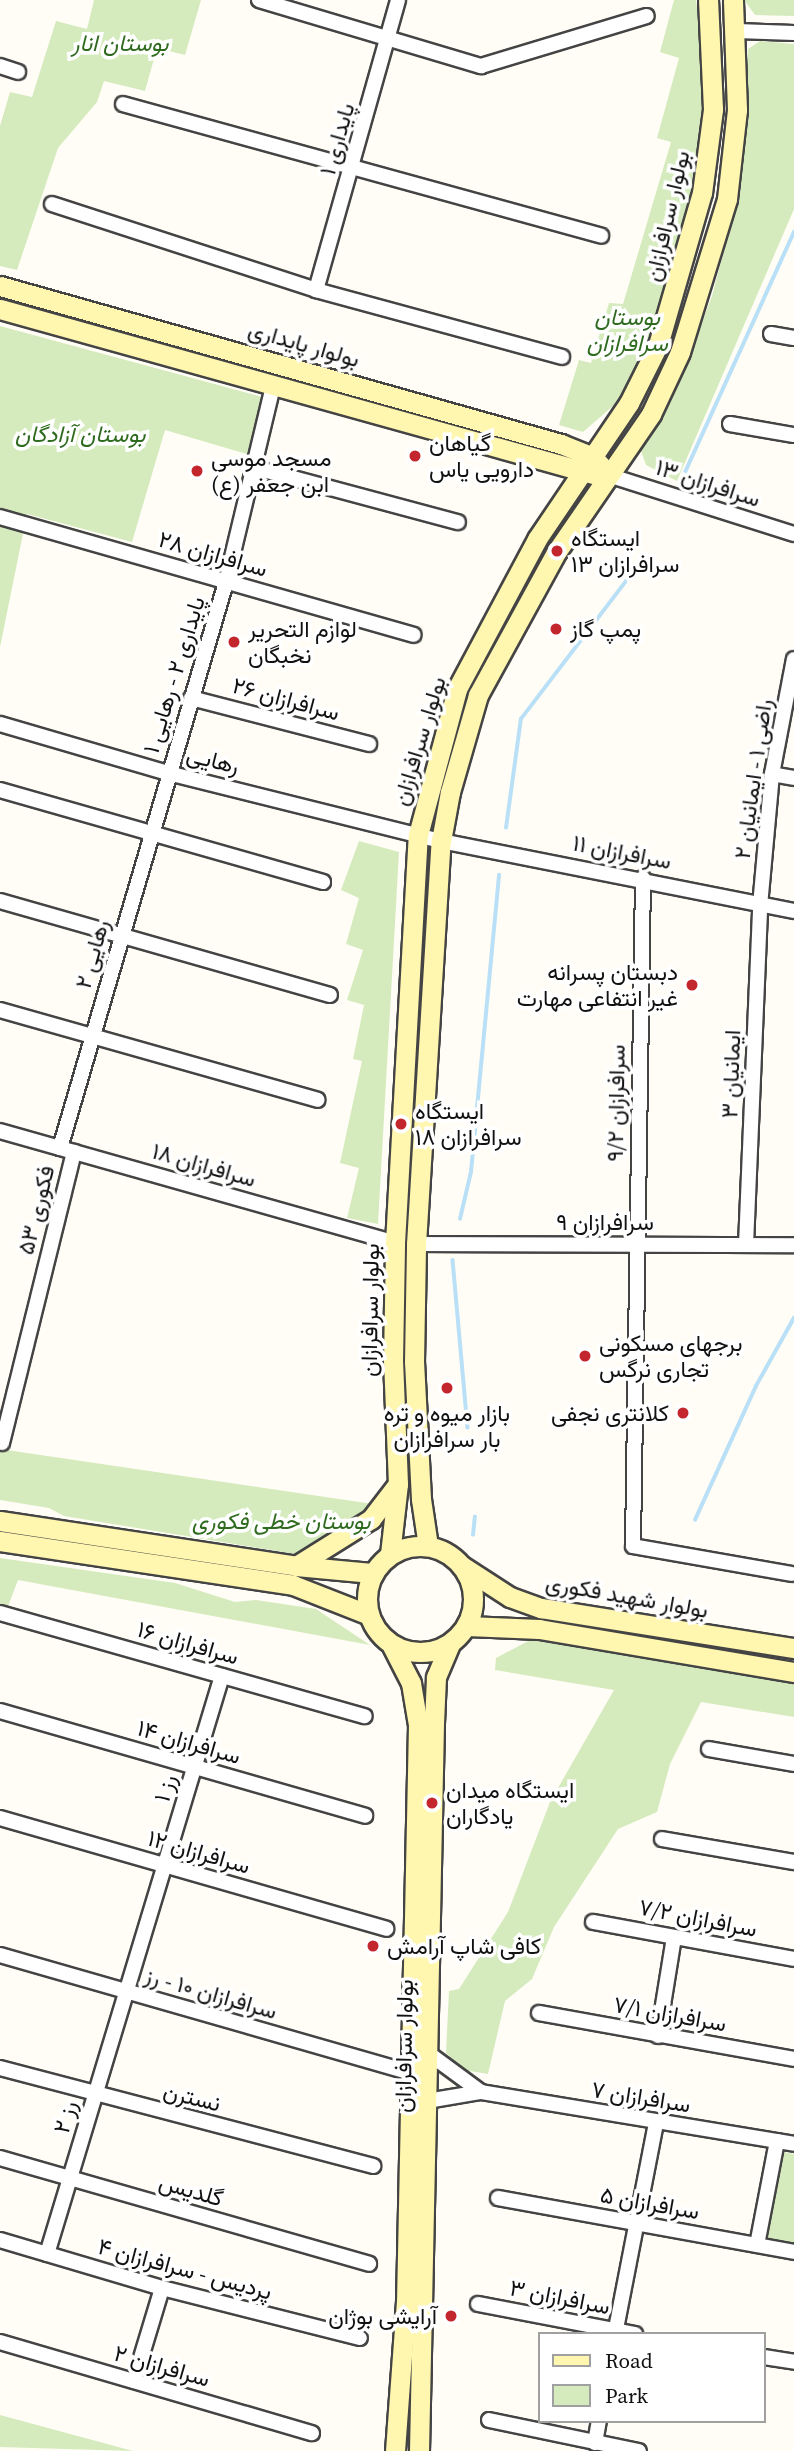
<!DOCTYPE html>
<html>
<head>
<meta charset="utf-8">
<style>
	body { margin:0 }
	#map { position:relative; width:794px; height:2451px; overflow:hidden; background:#fffdf5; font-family:"Source Serif 4",Vazirmatn,serif }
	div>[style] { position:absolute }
	.green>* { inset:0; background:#d5ebbd }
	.stream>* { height:3.5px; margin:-1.75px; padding:0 1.75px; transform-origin:1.75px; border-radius:1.75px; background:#b9e0f7 }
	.roads { filter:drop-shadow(2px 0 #444) drop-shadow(-2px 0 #444) drop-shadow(0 2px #444) drop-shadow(0 -2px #444) }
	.street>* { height:14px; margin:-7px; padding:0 7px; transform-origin:7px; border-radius:7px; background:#fff }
	.secondary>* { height:19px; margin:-9.5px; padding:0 9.5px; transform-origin:9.5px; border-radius:9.5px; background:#fff6b0 }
	.secondary>.ring { margin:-9.5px; padding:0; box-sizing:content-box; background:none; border:19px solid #fff6b0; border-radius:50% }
	.dots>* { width:19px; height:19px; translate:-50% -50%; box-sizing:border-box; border:4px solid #fff; border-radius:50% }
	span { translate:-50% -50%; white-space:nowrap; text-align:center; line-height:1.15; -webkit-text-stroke:7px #fff; paint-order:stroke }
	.park-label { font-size:23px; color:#2f6b1f; font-style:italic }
	.street-label { font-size:23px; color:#111 }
	.poi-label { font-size:23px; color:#111 }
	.left { translate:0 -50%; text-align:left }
	.right { translate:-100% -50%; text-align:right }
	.legend { position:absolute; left:538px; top:2332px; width:228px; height:91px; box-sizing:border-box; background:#fff; border:2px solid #a0a0a0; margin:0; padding:9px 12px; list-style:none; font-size:21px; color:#111 }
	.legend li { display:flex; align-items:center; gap:14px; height:35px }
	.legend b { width:35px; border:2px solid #a0a0a0 }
</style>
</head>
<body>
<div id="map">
	<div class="green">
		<i style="clip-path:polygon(94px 0,201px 0,185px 55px,157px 48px,145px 91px,104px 81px,97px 102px,58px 148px,17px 270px,0 266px,0 126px,10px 92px,32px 97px,56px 21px,87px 29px)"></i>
		<i style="clip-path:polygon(674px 0,696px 0,698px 16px,704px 109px,694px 192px,650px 340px,621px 399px,583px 432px,559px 425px,579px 360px,591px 363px,609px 303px,623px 304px,671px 142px,657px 138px,679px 58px,660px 52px)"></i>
		<i style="clip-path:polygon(744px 0,794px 0,794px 16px,755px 15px)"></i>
		<i style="clip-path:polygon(760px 41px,794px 44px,794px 209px,677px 481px,646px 465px,640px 448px,689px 356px,712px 296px,737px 201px,748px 49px)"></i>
		<i style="clip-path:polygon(0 326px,266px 398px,250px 455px,165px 430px,132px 542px,27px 514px,0 647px)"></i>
		<i style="clip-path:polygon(359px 841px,399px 852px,378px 1224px,347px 1218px,359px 1168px,340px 1163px,362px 1061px,353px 1059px,364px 1005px,347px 1000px,363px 950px,346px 944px,359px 898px,341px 890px)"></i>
		<i style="clip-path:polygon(0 1449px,373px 1504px,340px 1532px,301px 1555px,64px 1516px,49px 1508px,0 1500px)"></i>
		<i style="clip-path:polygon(0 1558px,175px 1583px,235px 1602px,256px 1600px,316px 1609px,370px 1645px,18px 1580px,7px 1609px,0 1607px)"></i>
		<i style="clip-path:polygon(532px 1639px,794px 1680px,794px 1717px,701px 1702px,670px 1764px,657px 1812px,618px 1829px,554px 1927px,532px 1979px,505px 2001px,488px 2074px,464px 2070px,446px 2053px,449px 1991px,459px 1989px,508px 1912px,550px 1802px,614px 1690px,495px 1670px,496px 1658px)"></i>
		<i style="clip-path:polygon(772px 2150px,794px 2154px,794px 2244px,757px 2238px)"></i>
		<i style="clip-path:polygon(0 2415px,133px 2451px,0 2447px)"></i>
	</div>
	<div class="stream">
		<i style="left:682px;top:479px;width:271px;rotate:-65.6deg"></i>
		<i style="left:506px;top:828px;width:110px;rotate:-82.2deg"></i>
		<i style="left:521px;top:719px;width:173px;rotate:-52.7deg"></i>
		<i style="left:460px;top:1219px;width:48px;rotate:-76.8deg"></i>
		<i style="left:471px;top:1172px;width:298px;rotate:-84.6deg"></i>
		<i style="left:453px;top:1260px;width:168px;rotate:84.9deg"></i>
		<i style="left:695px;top:1520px;width:147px;rotate:-65.5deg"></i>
		<i style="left:756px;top:1386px;width:78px;rotate:-60.8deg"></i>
		<i style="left:473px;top:1535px;width:18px;rotate:-84deg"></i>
	</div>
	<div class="roads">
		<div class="street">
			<i style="left:259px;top:0;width:232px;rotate:16.6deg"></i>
			<i style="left:481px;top:66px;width:173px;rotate:-16.8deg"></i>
			<i style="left:737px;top:31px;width:57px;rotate:2deg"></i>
			<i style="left:0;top:66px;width:19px;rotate:18deg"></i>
			<i style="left:123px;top:104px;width:496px;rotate:15.4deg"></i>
			<i style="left:52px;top:204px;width:278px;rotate:18deg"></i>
			<i style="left:316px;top:290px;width:255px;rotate:15.2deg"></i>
			<i style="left:316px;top:290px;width:301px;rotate:-74.2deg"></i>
			<i style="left:771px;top:334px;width:23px;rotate:10deg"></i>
			<i style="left:730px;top:424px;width:65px;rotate:9.8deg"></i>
			<i style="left:256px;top:468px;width:209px;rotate:15deg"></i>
			<i style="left:608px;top:475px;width:195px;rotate:17.6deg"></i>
			<i style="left:0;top:517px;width:430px;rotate:15.9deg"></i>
			<i style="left:191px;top:698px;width:184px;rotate:14.5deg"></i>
			<i style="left:0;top:724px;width:175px;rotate:16.3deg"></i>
			<i style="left:168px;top:773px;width:281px;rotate:14deg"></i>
			<i style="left:441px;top:841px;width:360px;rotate:11.2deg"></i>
			<i style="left:772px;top:774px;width:22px;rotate:10deg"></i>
			<i style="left:0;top:790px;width:336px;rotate:15.9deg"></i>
			<i style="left:643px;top:878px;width:668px;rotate:90.86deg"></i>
			<i style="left:633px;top:1546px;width:161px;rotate:10deg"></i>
			<i style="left:0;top:901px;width:343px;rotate:15.9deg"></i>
			<i style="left:0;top:1010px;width:330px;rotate:15.8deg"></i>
			<i style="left:0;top:1131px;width:411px;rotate:15.8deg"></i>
			<i style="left:60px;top:1148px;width:590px;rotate:-73.65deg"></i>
			<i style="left:226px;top:582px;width:202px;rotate:-76.5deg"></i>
			<i style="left:416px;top:1244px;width:378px;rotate:0.2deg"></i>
			<i style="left:746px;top:1245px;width:339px;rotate:-87.6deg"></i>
			<i style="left:760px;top:906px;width:133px;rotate:-84.8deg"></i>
			<i style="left:772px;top:774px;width:117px;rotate:-79.2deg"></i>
			<i style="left:2px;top:1443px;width:300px;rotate:-76.1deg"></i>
			<i style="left:0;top:1613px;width:379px;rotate:15.8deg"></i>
			<i style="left:0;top:1711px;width:380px;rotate:16deg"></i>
			<i style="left:709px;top:1749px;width:86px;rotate:10deg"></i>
			<i style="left:0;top:1818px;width:402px;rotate:16deg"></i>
			<i style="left:662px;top:1839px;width:134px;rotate:9.9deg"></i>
			<i style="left:593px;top:1922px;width:204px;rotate:10.4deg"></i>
			<i style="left:0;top:1955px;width:428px;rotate:16deg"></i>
			<i style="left:539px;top:2013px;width:259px;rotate:10.2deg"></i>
			<i style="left:658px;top:2036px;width:100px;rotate:-80.8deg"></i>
			<i style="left:428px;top:2053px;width:66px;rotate:36.3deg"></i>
			<i style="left:0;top:2068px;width:386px;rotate:14.7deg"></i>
			<i style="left:427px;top:2101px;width:55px;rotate:-9.5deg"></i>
			<i style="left:481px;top:2092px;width:317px;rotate:9.4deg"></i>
			<i style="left:0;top:2158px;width:384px;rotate:16deg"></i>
			<i style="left:498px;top:2198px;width:301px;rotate:10.3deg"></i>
			<i style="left:0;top:2240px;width:169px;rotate:16.5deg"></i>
			<i style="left:162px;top:2288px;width:204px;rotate:14.2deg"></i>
			<i style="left:757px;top:2245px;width:106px;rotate:-79.1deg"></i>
			<i style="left:47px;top:2254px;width:604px;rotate:-73.16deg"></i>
			<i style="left:478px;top:2304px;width:160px;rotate:10.8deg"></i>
			<i style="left:615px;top:2334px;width:215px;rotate:-79deg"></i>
			<i style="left:0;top:2342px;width:325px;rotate:16.3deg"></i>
			<i style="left:764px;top:2357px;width:30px;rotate:9deg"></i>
			<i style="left:134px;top:2381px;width:97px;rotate:-73.2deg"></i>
			<i style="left:489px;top:2420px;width:153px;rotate:11.7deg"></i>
			<i style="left:595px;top:2443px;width:22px;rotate:-80deg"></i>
		</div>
		<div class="secondary">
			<i style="left:0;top:286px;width:583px;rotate:15.73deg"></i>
			<i style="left:561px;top:444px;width:35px;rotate:22deg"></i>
			<i style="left:593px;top:457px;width:12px;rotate:48deg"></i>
			<i style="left:0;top:309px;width:616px;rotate:15.55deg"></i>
			<i style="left:0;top:1521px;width:299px;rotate:8.6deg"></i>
			<i style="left:296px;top:1566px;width:76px;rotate:5.3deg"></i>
			<i style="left:0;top:1541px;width:296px;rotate:8.5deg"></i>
			<i style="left:293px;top:1585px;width:79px;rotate:21.4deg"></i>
			<i class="ring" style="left:367px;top:1546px;width:87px;height:87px"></i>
			<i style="left:428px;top:1546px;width:48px;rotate:-98.5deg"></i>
			<i style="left:421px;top:1499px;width:137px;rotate:-92.9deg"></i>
			<i style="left:414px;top:1362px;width:118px;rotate:-89deg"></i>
			<i style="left:416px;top:1244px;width:404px;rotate:-86.5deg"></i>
			<i style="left:441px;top:841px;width:50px;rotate:-79.6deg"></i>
			<i style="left:450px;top:792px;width:101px;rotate:-73.9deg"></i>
			<i style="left:478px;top:695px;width:164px;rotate:-61.3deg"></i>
			<i style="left:557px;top:551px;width:166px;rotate:-55.5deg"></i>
			<i style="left:651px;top:414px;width:68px;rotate:-64.9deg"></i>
			<i style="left:680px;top:352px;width:160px;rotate:-72.9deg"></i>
			<i style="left:727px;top:199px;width:90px;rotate:-83.6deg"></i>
			<i style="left:737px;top:110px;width:110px;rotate:-92.1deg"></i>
			<i style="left:390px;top:1554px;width:70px;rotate:-83.5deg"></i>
			<i style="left:398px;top:1484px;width:123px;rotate:-92.3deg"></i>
			<i style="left:393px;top:1361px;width:118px;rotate:-89deg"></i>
			<i style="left:395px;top:1243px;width:409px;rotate:-86.8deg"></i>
			<i style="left:418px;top:835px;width:151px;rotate:-75deg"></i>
			<i style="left:457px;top:689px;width:170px;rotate:-61.9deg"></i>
			<i style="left:537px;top:539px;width:164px;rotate:-55.9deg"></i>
			<i style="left:629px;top:403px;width:65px;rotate:-63.4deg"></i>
			<i style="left:658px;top:345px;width:158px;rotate:-73.9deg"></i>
			<i style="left:702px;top:193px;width:85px;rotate:-82.5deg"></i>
			<i style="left:713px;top:109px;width:109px;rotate:-92.6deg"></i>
			<i style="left:296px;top:1566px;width:89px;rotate:-32.1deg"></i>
			<i style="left:371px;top:1519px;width:44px;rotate:-52.4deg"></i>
			<i style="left:462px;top:1566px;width:57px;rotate:32.9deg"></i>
			<i style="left:510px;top:1597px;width:33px;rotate:20deg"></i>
			<i style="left:541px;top:1608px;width:256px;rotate:9deg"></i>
			<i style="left:467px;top:1626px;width:72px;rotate:2.4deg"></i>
			<i style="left:539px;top:1629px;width:259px;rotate:9.6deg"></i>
			<i style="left:392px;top:1646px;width:42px;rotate:62.8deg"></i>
			<i style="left:411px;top:1683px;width:43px;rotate:80.5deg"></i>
			<i style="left:418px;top:1725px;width:576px;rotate:91.19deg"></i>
			<i style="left:406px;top:2301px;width:150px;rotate:94.2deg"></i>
			<i style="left:419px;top:2451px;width:728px;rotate:-88.82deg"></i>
			<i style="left:434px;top:1723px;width:46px;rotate:-87.5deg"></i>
			<i style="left:436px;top:1677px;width:36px;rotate:-67deg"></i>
		</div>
	</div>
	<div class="dots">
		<i style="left:415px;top:456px;background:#c4262e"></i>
		<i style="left:197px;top:471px;background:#c4262e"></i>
		<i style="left:557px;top:551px;background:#c4262e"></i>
		<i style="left:556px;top:629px;background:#c4262e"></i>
		<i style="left:234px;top:642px;background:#c4262e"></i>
		<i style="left:692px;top:985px;background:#c4262e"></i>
		<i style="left:401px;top:1124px;background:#c4262e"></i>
		<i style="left:585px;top:1356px;background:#c4262e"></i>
		<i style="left:447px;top:1388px;background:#c4262e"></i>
		<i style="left:683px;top:1413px;background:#c4262e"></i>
		<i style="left:432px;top:1803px;background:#c4262e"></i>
		<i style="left:373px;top:1946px;background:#c4262e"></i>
		<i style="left:451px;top:2316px;background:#c4262e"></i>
	</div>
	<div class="park-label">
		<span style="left:120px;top:43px">بوستان انار</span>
		<span style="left:627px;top:330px">بوستان<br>سرافرازان</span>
		<span style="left:80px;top:434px">بوستان آزادگان</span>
		<span style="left:281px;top:1521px">بوستان خطی فکوری</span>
	</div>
	<div class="street-label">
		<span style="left:337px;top:139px;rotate:-74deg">پایداری ۱</span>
		<span style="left:667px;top:216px;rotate:-77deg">بولوار سرافرازان</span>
		<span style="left:304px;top:344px;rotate:16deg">بولوار پایداری</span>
		<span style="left:708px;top:483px;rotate:18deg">سرافرازان ۱۳</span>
		<span style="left:213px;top:554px;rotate:16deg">سرافرازان ۲۸</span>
		<span style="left:174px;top:675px;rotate:-73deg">پایداری ۲ - رهایی ۱</span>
		<span style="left:286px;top:699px;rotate:15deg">سرافرازان ۲۶</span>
		<span style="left:419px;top:741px;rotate:-73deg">بولوار سرافرازان</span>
		<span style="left:213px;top:760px;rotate:14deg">رهایی</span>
		<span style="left:753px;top:779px;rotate:-82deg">راضی ۱ - ایمانیان ۲</span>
		<span style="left:622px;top:852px;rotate:11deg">سرافرازان ۱۱</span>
		<span style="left:92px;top:954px;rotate:-74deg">رهایی ۲</span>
		<span style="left:731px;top:1074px;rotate:-88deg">ایمانیان ۳</span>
		<span style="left:616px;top:1103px;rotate:-89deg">سرافرازان ۹/۲</span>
		<span style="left:204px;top:1165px;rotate:16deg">سرافرازان ۱۸</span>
		<span style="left:36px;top:1210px;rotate:-76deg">فکوری ۵۳</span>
		<span style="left:605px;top:1222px">سرافرازان ۹</span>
		<span style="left:370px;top:1310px;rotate:-89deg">بولوار سرافرازان</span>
		<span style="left:627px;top:1596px;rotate:10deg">بولوار شهید فکوری</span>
		<span style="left:188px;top:1643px;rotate:16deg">سرافرازان ۱۶</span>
		<span style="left:189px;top:1742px;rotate:16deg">سرافرازان ۱۴</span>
		<span style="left:165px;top:1788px;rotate:-73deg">رز ۱</span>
		<span style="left:199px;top:1852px;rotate:16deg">سرافرازان ۱۲</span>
		<span style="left:698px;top:1918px;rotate:11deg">سرافرازان ۷/۲</span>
		<span style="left:211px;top:1993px;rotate:16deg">سرافرازان ۱۰ - رز</span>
		<span style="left:670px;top:2014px;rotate:10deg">سرافرازان ۷/۱</span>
		<span style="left:404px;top:2046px;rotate:-89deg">بولوار سرافرازان</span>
		<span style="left:192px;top:2097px;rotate:14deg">نسترن</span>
		<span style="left:641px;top:2097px;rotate:9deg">سرافرازان ۷</span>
		<span style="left:65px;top:2117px;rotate:-75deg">رز ۲</span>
		<span style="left:191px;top:2190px;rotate:16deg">گلدیس</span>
		<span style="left:650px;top:2203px;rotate:10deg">سرافرازان ۵</span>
		<span style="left:185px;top:2269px;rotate:15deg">پردیس - سرافرازان ۴</span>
		<span style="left:560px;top:2297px;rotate:11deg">سرافرازان ۳</span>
		<span style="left:162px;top:2366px;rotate:16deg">سرافرازان ۲</span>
	</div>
	<div class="poi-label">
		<span class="left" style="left:429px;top:456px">گیاهان<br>دارویی یاس</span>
		<span class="left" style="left:211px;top:471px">مسجد موسی<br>ابن جعفر (ع)</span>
		<span class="left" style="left:571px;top:551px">ایستگاه<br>سرافرازان ۱۳</span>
		<span class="left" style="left:248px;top:642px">لوازم التحریر<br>نخبگان</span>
		<span class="left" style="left:570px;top:629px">پمپ گاز</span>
		<span class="right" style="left:678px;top:985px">دبستان پسرانه<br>غیر انتفاعی مهارت</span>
		<span class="left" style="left:415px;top:1124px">ایستگاه<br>سرافرازان ۱۸</span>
		<span class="left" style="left:599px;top:1356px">برجهای مسکونی<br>تجاری نرگس</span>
		<span style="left:447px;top:1426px">بازار میوه و تره<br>بار سرافرازان</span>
		<span class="right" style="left:669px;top:1413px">کلانتری نجفی</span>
		<span class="left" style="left:446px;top:1803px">ایستگاه میدان<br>یادگاران</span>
		<span class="left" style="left:387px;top:1946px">کافی شاپ آرامش</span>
		<span class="right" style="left:437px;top:2316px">آرایشی بوژان</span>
	</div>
	<ul class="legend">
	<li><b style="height:9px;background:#fff6b0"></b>Road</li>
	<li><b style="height:19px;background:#d5ebbd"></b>Park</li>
	</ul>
</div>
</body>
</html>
